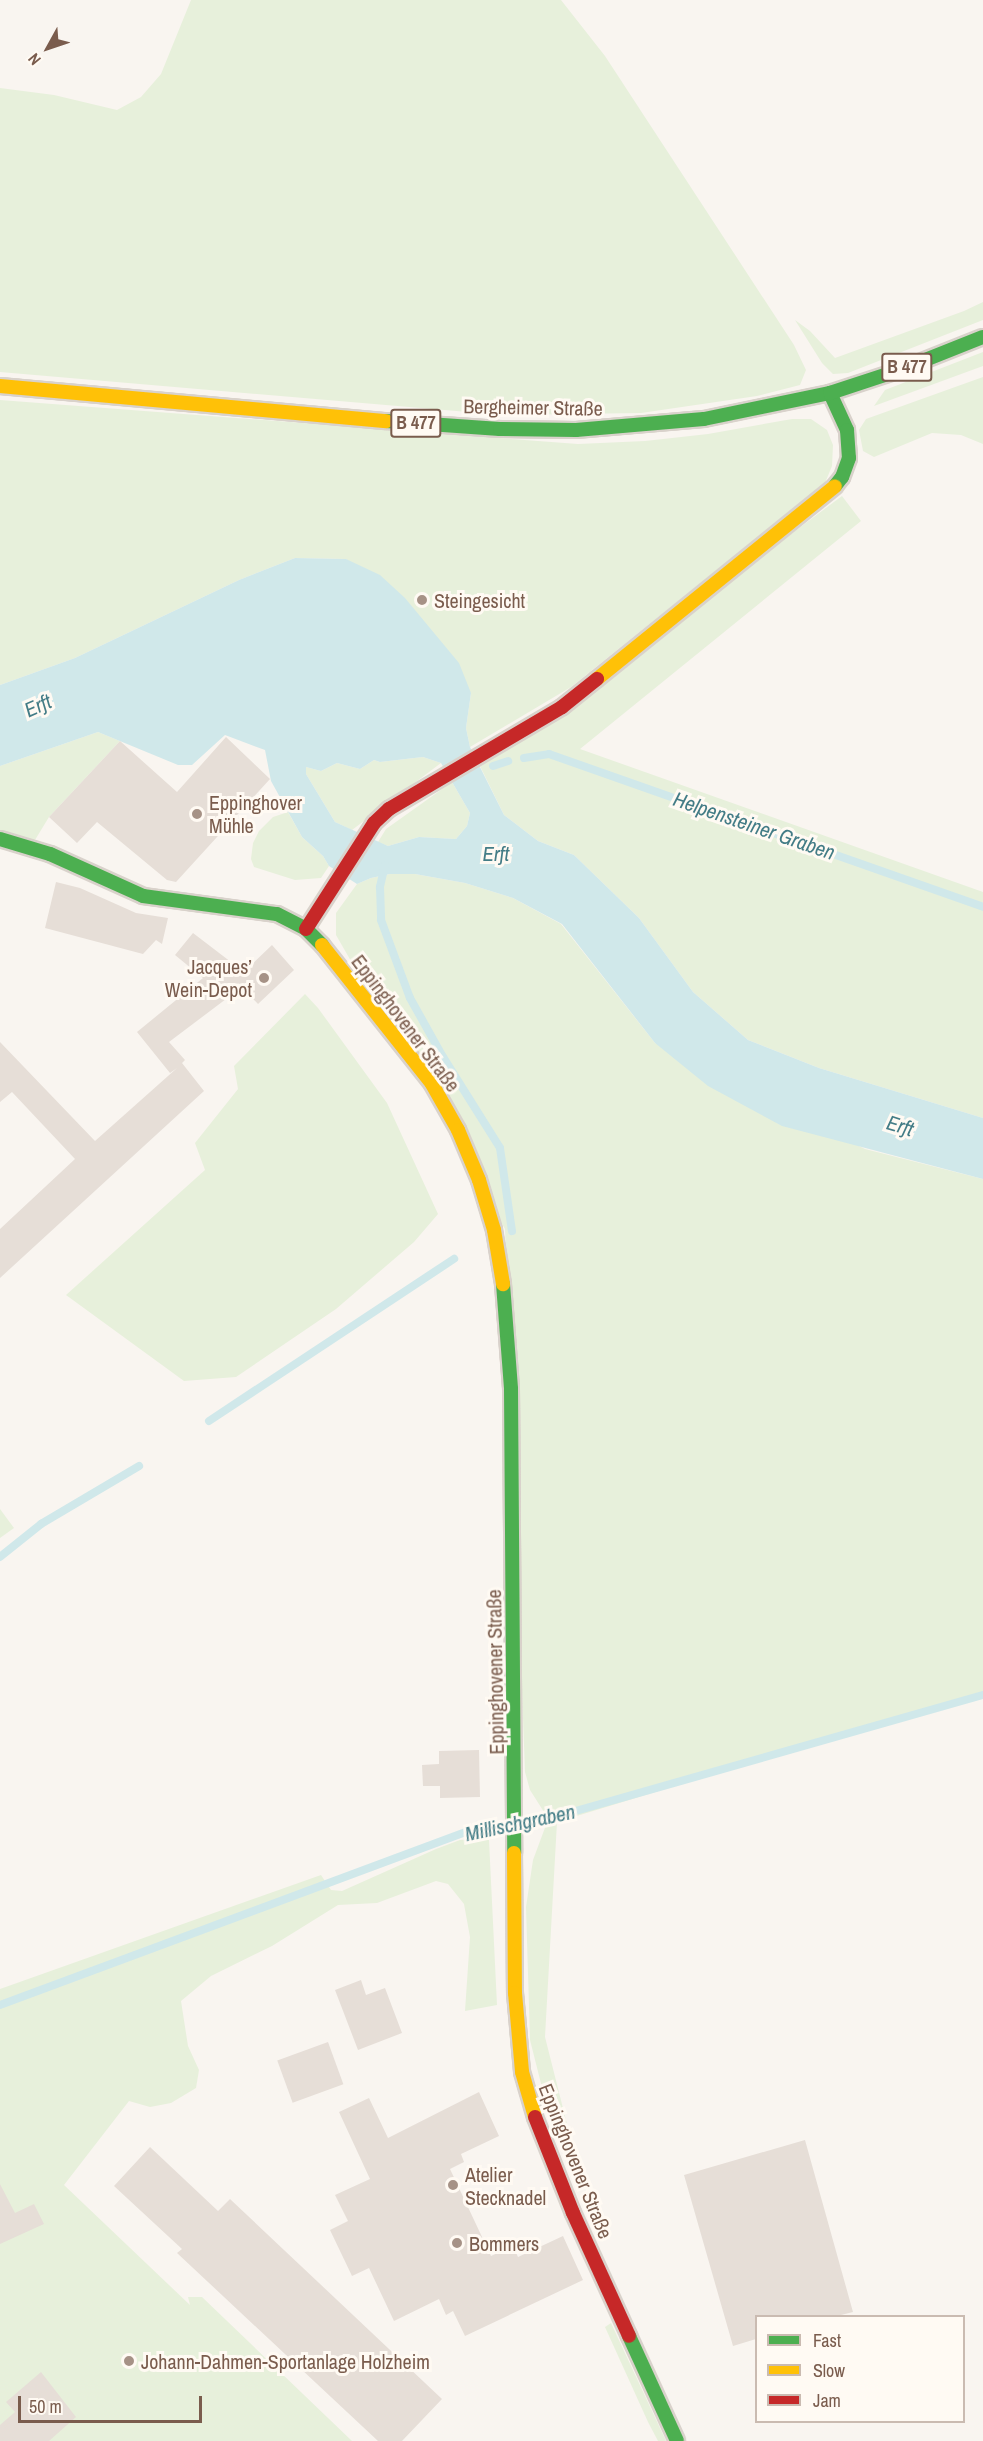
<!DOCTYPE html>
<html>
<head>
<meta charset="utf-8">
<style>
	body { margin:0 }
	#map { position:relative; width:983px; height:2441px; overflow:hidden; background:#f9f5f0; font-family:"Archivo Narrow",sans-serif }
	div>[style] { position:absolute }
	.green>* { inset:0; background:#e7f0db }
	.water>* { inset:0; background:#d0e8ea }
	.stream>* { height:8px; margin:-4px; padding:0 4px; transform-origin:4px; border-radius:4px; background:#d0e8ea }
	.building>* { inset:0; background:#e6ded7; transform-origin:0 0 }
	.roads { filter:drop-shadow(2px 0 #d9d2cb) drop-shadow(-2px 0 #d9d2cb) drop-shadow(0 2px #d9d2cb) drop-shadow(0 -2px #d9d2cb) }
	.fast>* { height:14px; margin:-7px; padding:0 7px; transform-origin:7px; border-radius:7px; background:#4caf50 }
	.slow>* { height:14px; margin:-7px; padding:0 7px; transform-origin:7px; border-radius:7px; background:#ffc107 }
	.jam>* { height:14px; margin:-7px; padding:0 7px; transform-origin:7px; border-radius:7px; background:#c62828 }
	.dots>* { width:16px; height:16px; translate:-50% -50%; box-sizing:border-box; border:3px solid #fffaf3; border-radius:50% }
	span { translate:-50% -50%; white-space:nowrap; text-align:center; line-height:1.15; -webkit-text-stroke:6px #fffaf3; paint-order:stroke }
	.shield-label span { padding:2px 4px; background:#fffaf3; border:2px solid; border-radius:4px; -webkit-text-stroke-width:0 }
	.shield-label { font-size:18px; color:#7a5c4d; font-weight:700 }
	.street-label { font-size:20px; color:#7a5c4d }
	.poi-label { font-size:20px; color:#7a5c4d }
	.left { translate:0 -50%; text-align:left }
	.right { translate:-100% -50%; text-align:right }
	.water-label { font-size:21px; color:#437c86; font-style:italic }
	.legend { position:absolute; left:755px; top:2315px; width:210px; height:108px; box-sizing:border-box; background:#fffaf3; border:2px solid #cabbb1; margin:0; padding:8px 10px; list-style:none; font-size:18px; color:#7a5c4d }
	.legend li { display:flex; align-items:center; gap:12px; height:30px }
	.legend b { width:30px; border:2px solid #cabbb1 }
	.north { position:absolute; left:18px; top:18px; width:60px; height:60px; -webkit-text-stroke:4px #fffaf3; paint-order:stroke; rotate:230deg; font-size:16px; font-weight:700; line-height:24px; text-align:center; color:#7a5c4d }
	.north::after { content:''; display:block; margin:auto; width:21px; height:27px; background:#7a5c4d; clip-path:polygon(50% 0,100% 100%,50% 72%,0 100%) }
	.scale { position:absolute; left:18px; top:2396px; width:184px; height:27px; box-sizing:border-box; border:3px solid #7a5c4d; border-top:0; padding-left:8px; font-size:18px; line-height:21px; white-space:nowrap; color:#7a5c4d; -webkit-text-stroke:4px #fffaf3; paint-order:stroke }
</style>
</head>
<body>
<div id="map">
	<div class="green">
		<i style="clip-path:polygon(191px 0,561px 0,605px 56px,794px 345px,806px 370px,800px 385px,757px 396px,641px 413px,503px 415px,0 372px,0 88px,54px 95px,117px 110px,141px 97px,161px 74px)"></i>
		<i style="clip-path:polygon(983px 302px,983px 320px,848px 373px,833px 374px,822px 363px,795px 320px,810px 331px,835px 358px,964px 311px)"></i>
		<i style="clip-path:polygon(983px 352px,983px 366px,874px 406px,885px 390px)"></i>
		<i style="clip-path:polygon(983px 377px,983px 444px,961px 435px,932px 433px,874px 457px,863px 451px,859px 430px,866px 419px)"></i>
		<i style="clip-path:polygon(0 400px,578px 444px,645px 441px,708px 434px,792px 419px,811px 419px,827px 430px,833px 445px,832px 466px,825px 483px,571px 687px,470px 747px,466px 728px,471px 693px,346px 559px,295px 558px,239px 580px,75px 658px,0 685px)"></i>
		<i style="clip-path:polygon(842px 496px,861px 521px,580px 749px,983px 892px,983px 1118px,819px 1068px,748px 1040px,693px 992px,639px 918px,574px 855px,538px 841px,504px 815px,480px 766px)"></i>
		<i style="clip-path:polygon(98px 732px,120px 741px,49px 817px,35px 840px,0 830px,0 766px)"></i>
		<i style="clip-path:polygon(423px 757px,441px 763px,352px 830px,335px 822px,306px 774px,306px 767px,321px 771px,337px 763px,360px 769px,374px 760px,380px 762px)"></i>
		<i style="clip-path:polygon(452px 782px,470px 813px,467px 826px,456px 839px,419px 837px,388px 846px,378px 842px,386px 829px)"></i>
		<i style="clip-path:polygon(288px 812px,302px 837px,323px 856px,329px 866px,321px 878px,295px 880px,254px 867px,251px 859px,253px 843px,259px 831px,273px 817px)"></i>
		<i style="clip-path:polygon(390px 874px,415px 874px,465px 883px,513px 898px,561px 924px,655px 1043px,865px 1149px,983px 1179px,983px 1692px,557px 1822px,545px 2037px,570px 2136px,555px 2139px,530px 2040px,526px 1907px,533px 1860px,546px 1825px,544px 1812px,530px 1790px,525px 1772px,505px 1229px,336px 935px,336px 913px,357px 884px,371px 878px)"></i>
		<i style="clip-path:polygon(305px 994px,318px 1008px,387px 1103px,438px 1214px,414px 1242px,336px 1309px,236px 1377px,184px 1381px,66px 1295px,205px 1170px,195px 1143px,238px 1089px,234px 1066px)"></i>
		<i style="clip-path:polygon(0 1509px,14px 1528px,0 1538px)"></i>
		<i style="clip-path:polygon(472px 1839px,489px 1840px,497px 2005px,465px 2011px,470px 1937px,464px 1904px,448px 1884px,436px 1881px,377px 1903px,338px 1905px,272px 1946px,211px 1976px,181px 2001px,188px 2046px,199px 2070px,196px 2088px,171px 2103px,150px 2107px,129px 2101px,64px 2185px,190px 2305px,188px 2297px,202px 2297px,352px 2441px,0 2441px,0 1989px,321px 1875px,331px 1890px,342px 1891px,436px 1849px,460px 1840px)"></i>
		<i style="clip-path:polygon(611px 2323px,666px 2441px,658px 2441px,648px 2422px,605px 2327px)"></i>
	</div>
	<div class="water">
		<i style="clip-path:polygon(evenodd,295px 558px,346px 559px,380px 575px,405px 598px,459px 663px,471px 693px,466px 728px,470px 747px,504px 815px,538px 841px,574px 855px,639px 918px,693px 992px,748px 1040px,819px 1068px,983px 1118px,983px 1179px,782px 1126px,708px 1086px,655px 1043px,562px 924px,513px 898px,465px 883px,415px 874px,390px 874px,371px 878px,357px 884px,329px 866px,323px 856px,302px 837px,271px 781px,265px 750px,225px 735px,192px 765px,178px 765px,98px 732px,0 766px,0 685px,75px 658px,239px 580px,295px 558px,423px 757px,441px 763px,470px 813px,467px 826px,456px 839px,419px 837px,388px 846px,335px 822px,306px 774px,306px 767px,321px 771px,337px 763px,360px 769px,374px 760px,380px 762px,423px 757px)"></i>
	</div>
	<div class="stream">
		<i style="left:524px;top:758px;width:25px;rotate:-9deg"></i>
		<i style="left:549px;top:754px;width:460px;rotate:19.4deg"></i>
		<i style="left:493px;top:766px;width:16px;rotate:-18deg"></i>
		<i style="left:385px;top:865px;width:23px;rotate:103deg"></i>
		<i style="left:380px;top:887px;width:33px;rotate:88deg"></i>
		<i style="left:381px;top:920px;width:83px;rotate:69.6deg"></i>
		<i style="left:410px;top:998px;width:68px;rotate:60.8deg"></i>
		<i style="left:443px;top:1057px;width:107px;rotate:57.9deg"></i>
		<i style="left:500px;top:1148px;width:84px;rotate:81.8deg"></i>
		<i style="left:209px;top:1421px;width:294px;rotate:-33.5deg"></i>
		<i style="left:0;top:1557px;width:53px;rotate:-38.8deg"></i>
		<i style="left:41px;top:1524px;width:114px;rotate:-30.6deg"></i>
		<i style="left:523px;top:1826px;width:478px;rotate:-15.9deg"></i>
		<i style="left:0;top:2005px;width:506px;rotate:-20.37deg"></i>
		<i style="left:474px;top:1829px;width:34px;rotate:-3deg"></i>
	</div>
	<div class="building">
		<i style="clip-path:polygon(226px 737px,270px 779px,176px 882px,167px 880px,97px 822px,77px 843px,49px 817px,120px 741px,177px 792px)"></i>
		<i style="clip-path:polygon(56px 882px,80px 888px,136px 913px,168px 918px,162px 944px,156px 940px,143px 954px,45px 928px)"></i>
		<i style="clip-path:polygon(193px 933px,244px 972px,272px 945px,294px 970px,258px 1004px,238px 983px,226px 999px,169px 1042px,185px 1060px,182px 1063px,204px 1091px,0 1278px,0 1229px,75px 1159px,12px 1092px,0 1102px,0 1042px,95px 1141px,177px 1068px,170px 1073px,137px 1032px,203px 978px,175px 955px)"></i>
		<i style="clip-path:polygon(479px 1750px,480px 1797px,440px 1798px,440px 1786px,423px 1786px,422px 1765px,439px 1764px,439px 1751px)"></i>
		<i style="clip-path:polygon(361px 1980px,366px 1995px,385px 1988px,402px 2033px,358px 2050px,335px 1990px)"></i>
		<i style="left:328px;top:2042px;width:45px;height:54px;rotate:70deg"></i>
		<i style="clip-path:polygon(479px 2092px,499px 2136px,461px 2154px,464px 2162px,450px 2169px,491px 2256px,513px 2246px,518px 2257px,563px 2236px,583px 2280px,465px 2336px,453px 2311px,446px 2315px,439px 2299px,394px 2321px,369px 2268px,352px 2276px,330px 2230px,348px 2221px,335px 2195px,370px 2179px,339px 2112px,369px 2098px,388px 2138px)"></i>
		<i style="clip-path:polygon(805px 2140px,853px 2312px,837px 2316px,756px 2316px,756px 2339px,733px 2346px,684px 2175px)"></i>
		<i style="clip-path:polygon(150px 2147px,218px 2211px,230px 2199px,442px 2399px,402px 2441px,378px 2441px,177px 2253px,182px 2249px,114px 2186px)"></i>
		<i style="clip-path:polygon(0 2184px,15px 2213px,34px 2204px,44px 2224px,0 2244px)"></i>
		<i style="clip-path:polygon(41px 2372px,76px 2417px,49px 2441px,0 2441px,0 2425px,15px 2412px,6px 2402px)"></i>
	</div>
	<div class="roads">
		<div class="fast">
			<i style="left:830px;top:393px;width:41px;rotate:65.3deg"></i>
			<i style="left:847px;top:430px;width:28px;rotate:86deg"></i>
			<i style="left:849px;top:458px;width:20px;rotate:110deg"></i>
			<i style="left:842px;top:477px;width:11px;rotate:128deg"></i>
			<i style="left:386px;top:421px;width:114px;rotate:4deg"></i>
			<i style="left:500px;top:429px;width:76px;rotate:0.8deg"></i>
			<i style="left:576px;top:430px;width:128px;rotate:-4.9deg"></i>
			<i style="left:704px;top:419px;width:129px;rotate:-11.7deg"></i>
			<i style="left:830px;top:393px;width:74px;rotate:-18.2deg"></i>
			<i style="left:900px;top:370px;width:89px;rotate:-21.7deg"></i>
			<i style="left:0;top:839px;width:52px;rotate:16.7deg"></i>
			<i style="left:50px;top:854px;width:102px;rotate:24.3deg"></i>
			<i style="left:143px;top:896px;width:135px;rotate:7.7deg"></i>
			<i style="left:277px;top:914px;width:33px;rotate:27deg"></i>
			<i style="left:306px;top:929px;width:23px;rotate:45deg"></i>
			<i style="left:503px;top:1284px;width:105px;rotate:85.6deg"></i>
			<i style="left:511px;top:1389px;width:464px;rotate:89.6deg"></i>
			<i style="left:629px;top:2336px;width:115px;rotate:65.4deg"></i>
		</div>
		<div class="slow">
			<i style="left:0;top:386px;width:388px;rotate:5.2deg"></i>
			<i style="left:597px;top:679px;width:306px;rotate:-39deg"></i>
			<i style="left:322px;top:945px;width:177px;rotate:51.6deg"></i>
			<i style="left:432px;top:1084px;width:53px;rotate:60.5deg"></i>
			<i style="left:458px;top:1130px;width:54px;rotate:67.2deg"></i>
			<i style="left:479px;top:1180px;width:52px;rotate:73.3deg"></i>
			<i style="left:494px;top:1230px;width:55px;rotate:80.5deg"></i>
			<i style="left:514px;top:1853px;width:140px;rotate:89.6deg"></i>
			<i style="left:515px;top:1993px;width:79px;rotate:84.9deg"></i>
			<i style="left:522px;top:2072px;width:47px;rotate:73.9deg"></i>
		</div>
		<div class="jam">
			<i style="left:306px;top:929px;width:126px;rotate:-57.3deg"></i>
			<i style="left:374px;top:823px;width:21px;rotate:-43deg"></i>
			<i style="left:389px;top:809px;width:201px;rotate:-30.5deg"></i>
			<i style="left:562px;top:707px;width:45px;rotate:-38.7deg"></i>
			<i style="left:535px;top:2117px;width:103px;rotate:68.4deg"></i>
			<i style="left:573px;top:2213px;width:135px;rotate:65.5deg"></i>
		</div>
	</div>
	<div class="dots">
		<i style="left:422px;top:600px;background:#a69286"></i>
		<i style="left:197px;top:814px;background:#a69286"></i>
		<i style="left:264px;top:978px;background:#a69286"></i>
		<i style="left:453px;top:2185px;background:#a69286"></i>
		<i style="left:457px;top:2243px;background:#a69286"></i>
		<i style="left:129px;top:2361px;background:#a69286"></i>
	</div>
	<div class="shield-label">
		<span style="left:907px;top:367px">B 477</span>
		<span style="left:416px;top:423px">B 477</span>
	</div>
	<div class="street-label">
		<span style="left:533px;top:407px;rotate:1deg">Bergheimer Straße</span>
		<span style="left:406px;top:1023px;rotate:53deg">Eppinghovener Straße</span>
		<span style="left:495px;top:1672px;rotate:-91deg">Eppinghovener Straße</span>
		<span style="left:576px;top:2161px;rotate:68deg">Eppinghovener Straße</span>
	</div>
	<div class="poi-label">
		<span class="left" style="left:434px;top:600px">Steingesicht</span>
		<span class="left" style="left:209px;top:814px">Eppinghover<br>Mühle</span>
		<span class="right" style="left:252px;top:978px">Jacques’<br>Wein-Depot</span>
		<span class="left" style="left:465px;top:2186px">Atelier<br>Stecknadel</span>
		<span class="left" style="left:469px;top:2243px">Bommers</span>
		<span class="left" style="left:141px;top:2361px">Johann-Dahmen-Sportanlage Holzheim</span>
	</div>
	<div class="water-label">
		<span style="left:38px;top:706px;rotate:-24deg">Erft</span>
		<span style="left:754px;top:826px;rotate:19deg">Helpensteiner Graben</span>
		<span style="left:496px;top:854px">Erft</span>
		<span style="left:900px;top:1126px;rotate:17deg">Erft</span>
		<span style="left:520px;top:1823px;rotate:-12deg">Millischgraben</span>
	</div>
	<ul class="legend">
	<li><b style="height:8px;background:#4caf50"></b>Fast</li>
	<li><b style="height:8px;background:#ffc107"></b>Slow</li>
	<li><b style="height:8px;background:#c62828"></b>Jam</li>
	</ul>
	<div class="north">N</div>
	<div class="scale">50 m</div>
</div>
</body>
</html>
